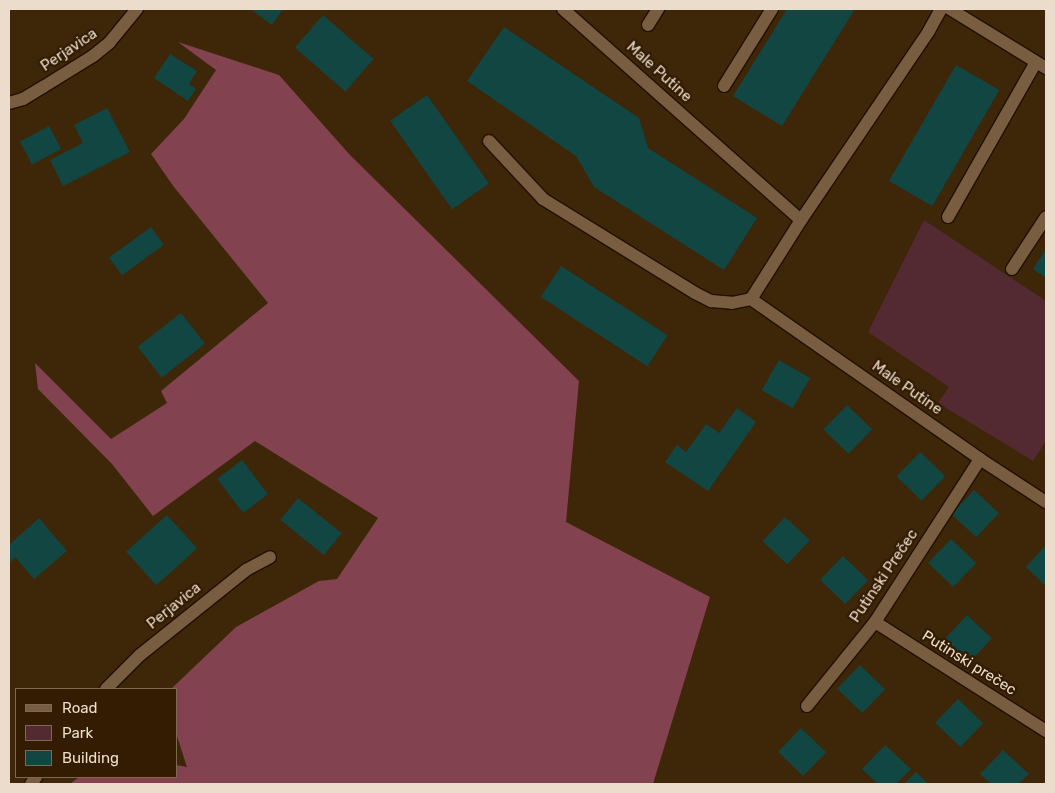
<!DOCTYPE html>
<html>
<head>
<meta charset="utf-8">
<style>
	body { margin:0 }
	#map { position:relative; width:1055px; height:793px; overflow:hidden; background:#3e2609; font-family:Rubik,sans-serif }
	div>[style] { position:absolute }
	.green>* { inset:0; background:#532932 }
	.forest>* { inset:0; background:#83424f }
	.building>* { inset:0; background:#114642; transform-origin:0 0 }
	.roads { filter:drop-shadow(1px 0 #211000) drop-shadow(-1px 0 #211000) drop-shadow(0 1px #211000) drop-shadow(0 -1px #211000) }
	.minor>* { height:12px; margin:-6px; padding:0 6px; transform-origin:6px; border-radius:6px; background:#785d41 }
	span { translate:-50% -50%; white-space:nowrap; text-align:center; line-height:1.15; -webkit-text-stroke:5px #331c01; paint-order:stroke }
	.street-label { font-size:15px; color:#ebdccc }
	.frame { position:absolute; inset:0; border:10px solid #ebdccc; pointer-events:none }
	.legend { position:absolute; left:15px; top:688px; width:162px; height:90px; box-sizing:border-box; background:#331c01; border:1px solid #7d6952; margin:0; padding:6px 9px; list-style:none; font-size:15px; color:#ebdccc }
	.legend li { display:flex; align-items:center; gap:10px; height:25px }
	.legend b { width:25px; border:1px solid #7d6952 }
</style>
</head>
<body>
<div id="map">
	<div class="green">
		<i style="clip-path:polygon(924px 220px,1046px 301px,1046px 441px,1033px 461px,938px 403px,949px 387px,868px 332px)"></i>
	</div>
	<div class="forest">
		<i style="clip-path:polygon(178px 42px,279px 75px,350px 155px,579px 381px,566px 522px,710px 597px,653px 784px,70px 784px,79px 777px,176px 777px,176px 765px,187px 767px,176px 733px,176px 689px,171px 689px,236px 627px,319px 581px,337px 579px,378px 518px,255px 441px,153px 516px,112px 464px,38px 389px,35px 363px,111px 439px,167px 403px,161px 391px,268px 303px,174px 187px,151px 154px,184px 119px,216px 70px)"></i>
	</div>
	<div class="building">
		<i style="clip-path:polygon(250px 9px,283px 9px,272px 25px)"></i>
		<i style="clip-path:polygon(787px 9px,855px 9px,782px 126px,733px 96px)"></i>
		<i style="left:323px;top:15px;width:67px;height:43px;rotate:41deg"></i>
		<i style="clip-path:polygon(504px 27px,639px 118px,648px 148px,757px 218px,724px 270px,594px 187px,576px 156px,467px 81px)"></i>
		<i style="clip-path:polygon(170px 54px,197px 71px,189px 84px,196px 89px,188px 101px,154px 78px)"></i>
		<i style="left:956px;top:65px;width:50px;height:134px;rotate:30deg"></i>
		<i style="left:427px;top:95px;width:108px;height:45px;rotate:55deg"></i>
		<i style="clip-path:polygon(107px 108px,130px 152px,63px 186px,50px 160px,83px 143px,74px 125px)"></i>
		<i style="left:49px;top:126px;width:26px;height:33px;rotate:62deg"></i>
		<i style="left:151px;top:227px;width:22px;height:52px;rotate:54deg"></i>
		<i style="clip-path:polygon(1046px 249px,1046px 278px,1033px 269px)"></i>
		<i style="left:561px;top:266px;width:127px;height:37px;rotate:33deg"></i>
		<i style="left:181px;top:313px;width:39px;height:55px;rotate:52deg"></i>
		<i style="left:779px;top:360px;width:36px;height:35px;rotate:30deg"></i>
		<i style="left:847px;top:405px;width:35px;height:34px;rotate:44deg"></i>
		<i style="clip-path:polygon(737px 408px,756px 422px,708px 491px,665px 462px,677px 445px,686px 452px,706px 424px,719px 433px)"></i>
		<i style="left:920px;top:452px;width:35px;height:34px;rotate:44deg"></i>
		<i style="left:242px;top:460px;width:43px;height:31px;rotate:53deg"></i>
		<i style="left:974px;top:490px;width:34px;height:33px;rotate:43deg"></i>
		<i style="left:298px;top:498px;width:56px;height:28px;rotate:39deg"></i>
		<i style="left:167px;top:515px;width:45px;height:55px;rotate:48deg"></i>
		<i style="left:785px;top:517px;width:34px;height:33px;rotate:43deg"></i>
		<i style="clip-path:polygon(39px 518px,67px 551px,34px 579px,15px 557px,9px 563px,9px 545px)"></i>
		<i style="left:951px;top:539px;width:35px;height:33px;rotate:44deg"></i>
		<i style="clip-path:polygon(1046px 545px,1046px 586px,1026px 567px)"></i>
		<i style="left:843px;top:556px;width:35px;height:33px;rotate:44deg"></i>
		<i style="left:967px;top:615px;width:34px;height:33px;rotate:43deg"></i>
		<i style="left:860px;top:665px;width:35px;height:33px;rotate:44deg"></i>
		<i style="left:958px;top:699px;width:35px;height:33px;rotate:44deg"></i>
		<i style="left:801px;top:728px;width:35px;height:33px;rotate:44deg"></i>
		<i style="clip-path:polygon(885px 745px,911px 769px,896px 784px,878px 784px,862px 769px)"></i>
		<i style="clip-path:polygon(1003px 750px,1029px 774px,1018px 784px,991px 784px,980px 774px)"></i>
		<i style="clip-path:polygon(916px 772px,928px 784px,904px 784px)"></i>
	</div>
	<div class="roads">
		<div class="minor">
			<i style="left:563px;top:9px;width:318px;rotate:41.6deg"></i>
			<i style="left:941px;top:9px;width:25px;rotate:119deg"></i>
			<i style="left:929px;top:31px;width:228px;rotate:124.1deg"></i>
			<i style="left:801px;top:220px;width:93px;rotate:122.3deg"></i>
			<i style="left:751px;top:299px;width:279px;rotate:34.9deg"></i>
			<i style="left:980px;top:459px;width:79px;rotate:33.1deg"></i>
			<i style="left:950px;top:9px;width:113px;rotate:31.6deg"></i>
			<i style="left:648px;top:25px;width:19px;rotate:-58deg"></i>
			<i style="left:724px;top:86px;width:91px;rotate:-58.1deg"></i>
			<i style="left:9px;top:103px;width:15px;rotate:-16deg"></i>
			<i style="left:23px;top:99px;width:23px;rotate:-31deg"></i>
			<i style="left:43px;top:87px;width:59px;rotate:-31.8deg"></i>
			<i style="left:93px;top:56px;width:21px;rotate:-39deg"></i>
			<i style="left:109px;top:43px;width:44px;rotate:-50.5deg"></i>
			<i style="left:489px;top:141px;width:79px;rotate:47deg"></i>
			<i style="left:543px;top:199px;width:179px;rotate:31.7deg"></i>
			<i style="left:695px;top:293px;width:18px;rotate:27deg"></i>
			<i style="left:711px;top:301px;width:21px;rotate:5deg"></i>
			<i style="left:732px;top:303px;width:19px;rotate:-12deg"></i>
			<i style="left:948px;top:217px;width:178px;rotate:-60.4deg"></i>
			<i style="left:1012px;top:269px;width:62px;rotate:-56.8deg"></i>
			<i style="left:875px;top:622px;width:203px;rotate:32.5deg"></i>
			<i style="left:106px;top:689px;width:48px;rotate:-45deg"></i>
			<i style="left:140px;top:655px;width:136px;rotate:-38.7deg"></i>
			<i style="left:246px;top:570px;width:27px;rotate:-28deg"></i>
			<i style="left:807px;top:706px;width:108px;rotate:-51deg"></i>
			<i style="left:875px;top:622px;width:194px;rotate:-57.2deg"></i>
			<i style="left:31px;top:784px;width:9px;rotate:-54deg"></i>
		</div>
	</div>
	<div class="street-label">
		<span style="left:69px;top:50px;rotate:-34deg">Perjavica</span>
		<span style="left:659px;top:72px;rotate:42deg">Male Putine</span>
		<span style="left:907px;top:388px;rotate:35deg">Male Putine</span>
		<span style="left:884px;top:576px;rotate:-56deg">Putinski Prečec</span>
		<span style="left:174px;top:606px;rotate:-39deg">Perjavica</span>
		<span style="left:969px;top:663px;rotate:32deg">Putinski prečec</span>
	</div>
	<div class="frame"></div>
	<ul class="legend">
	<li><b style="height:6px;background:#785d41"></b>Road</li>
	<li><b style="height:14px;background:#532932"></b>Park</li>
	<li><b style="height:14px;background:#114642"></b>Building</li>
	</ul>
</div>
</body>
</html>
